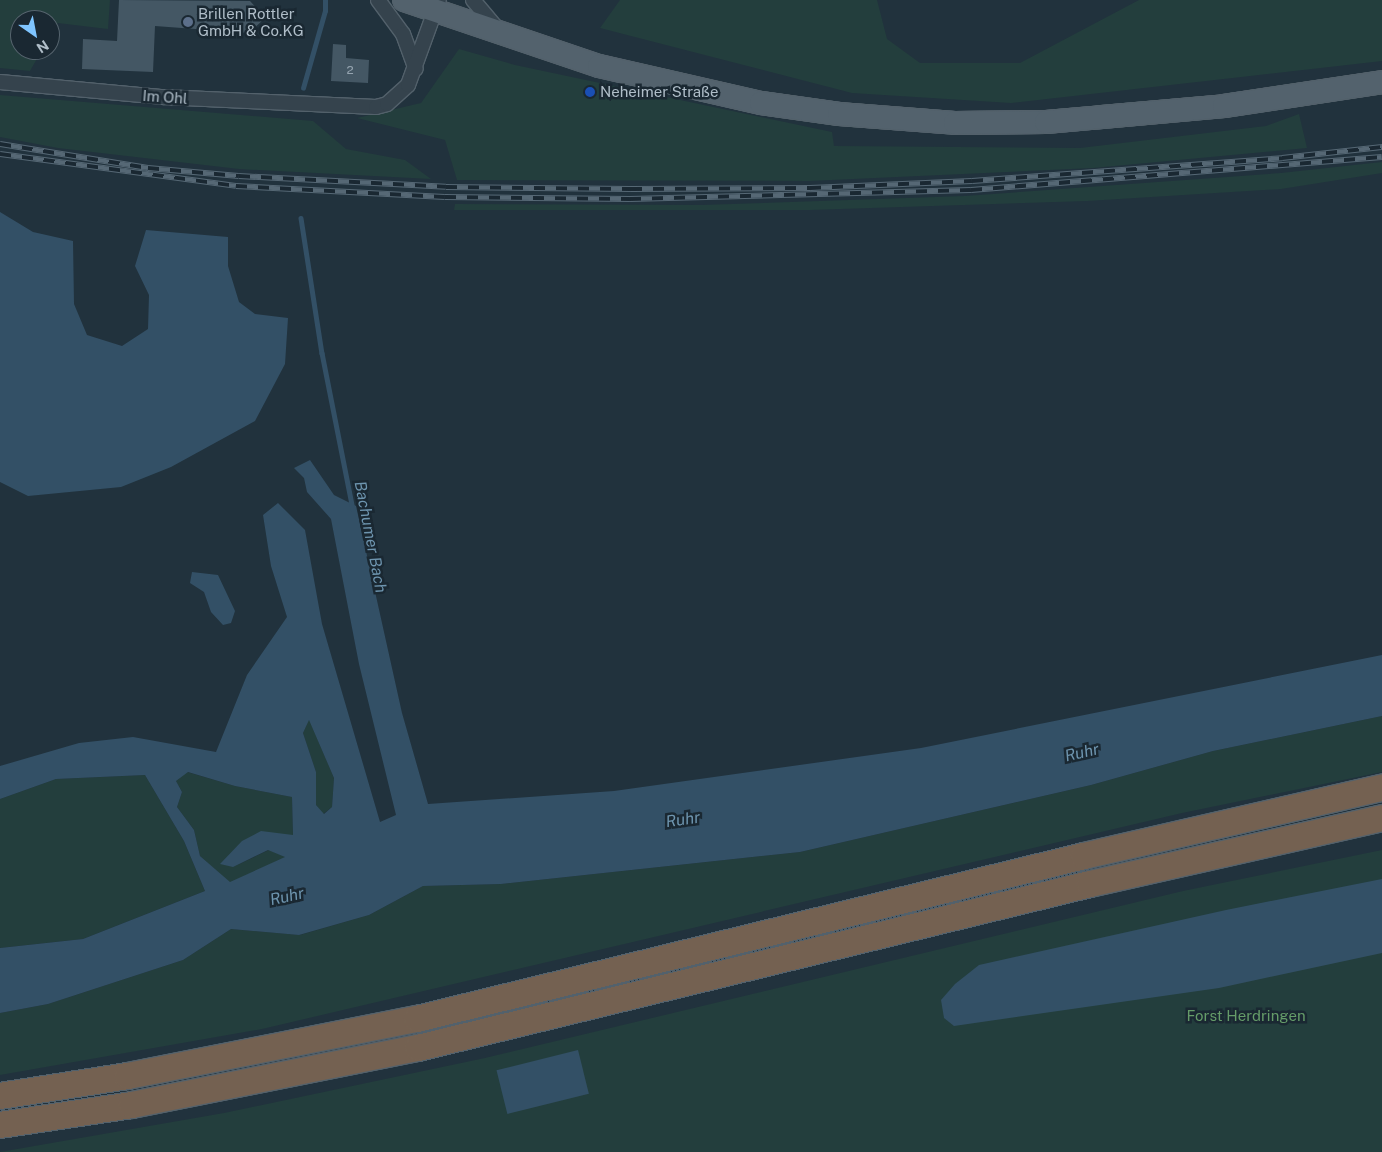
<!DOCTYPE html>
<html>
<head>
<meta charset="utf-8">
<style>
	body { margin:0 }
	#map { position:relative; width:1382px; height:1152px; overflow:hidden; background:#21323d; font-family:"Public Sans",sans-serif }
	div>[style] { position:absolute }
	.green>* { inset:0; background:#233e3d }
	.water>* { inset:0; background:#335066; transform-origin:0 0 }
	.stream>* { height:4.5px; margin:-2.25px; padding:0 2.25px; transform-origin:2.25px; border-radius:2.25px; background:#335066 }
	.building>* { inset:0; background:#445764 }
	.roads { filter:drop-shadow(1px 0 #53616b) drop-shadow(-1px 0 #53616b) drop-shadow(0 1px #53616b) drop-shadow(0 -1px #53616b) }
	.minor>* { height:14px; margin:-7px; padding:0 7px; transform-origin:7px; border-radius:7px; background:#35434d }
	.primary>* { height:22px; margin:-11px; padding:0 11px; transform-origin:11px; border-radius:11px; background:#53626d }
	.motorway>* { height:26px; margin:-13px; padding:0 13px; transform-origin:13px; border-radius:13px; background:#746151 }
	.rail>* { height:5.5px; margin-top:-2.75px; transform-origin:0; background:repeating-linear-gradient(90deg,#1a2832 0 11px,#566875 0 22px); box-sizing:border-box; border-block:1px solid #566875 }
	.dots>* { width:14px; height:14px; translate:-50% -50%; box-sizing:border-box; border:2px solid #1a2832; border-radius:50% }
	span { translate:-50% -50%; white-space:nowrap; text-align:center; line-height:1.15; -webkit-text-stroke:5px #1a2832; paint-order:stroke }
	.number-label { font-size:12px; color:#95a4b0 }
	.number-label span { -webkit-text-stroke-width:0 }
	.poi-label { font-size:15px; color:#b0bec9 }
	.left { translate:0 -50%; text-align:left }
	.street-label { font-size:15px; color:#b0bec9 }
	.park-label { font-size:15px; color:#659c69 }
	.water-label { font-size:16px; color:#6e95af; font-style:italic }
	.north { position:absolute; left:10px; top:10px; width:50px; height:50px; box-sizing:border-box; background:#1a2832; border:1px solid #56646e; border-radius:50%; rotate:147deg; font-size:14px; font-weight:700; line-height:20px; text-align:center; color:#b0bec9 }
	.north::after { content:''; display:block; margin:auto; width:18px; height:22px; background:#7fc5ff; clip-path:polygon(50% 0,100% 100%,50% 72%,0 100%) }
</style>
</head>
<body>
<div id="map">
	<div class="green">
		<i style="clip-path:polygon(0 0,110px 0,108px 29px,58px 23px,50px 37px,50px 20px,20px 20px,20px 50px,42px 50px,30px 71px,0 68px)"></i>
		<i style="clip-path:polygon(620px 0,877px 0,887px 39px,920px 63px,1020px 63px,1139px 0,1382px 0,1382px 61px,1011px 103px,852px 93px,600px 28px)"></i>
		<i style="clip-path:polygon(459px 49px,515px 65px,832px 132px,834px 146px,1080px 148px,1266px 126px,1299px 114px,1307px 148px,1093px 168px,809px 181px,457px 180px,445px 140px,357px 118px,421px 103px)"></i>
		<i style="clip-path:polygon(0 95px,313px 121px,346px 149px,405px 160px,431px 179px,239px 169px,58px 148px,0 137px)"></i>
		<i style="clip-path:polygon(1382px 162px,1382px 173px,1281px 189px,1087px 201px,809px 210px,454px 210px,455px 204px,702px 205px,965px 196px,1281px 173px)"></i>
		<i style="clip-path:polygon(1382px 716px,1382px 772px,1182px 813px,262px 1029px,0 1075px,0 1013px,48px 1004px,183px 960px,231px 929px,300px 935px,369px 915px,423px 886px,501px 884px,800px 852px,1091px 785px,1213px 751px)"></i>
		<i style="clip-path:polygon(309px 719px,334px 778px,332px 807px,323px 814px,316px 805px,316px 772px,303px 733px)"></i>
		<i style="clip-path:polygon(187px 772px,235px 786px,292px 797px,293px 835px,233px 867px,269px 850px,286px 857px,230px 883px,200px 856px,194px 830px,177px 807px,182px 792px,176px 781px)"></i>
		<i style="clip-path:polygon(145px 775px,184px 841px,205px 891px,83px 939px,0 948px,0 799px,56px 779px)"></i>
		<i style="clip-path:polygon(1382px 850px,1382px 1152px,0 1152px,224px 1113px,485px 1058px,1183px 891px)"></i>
	</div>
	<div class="water">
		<i style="clip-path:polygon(0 212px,33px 232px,73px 241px,74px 304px,87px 335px,122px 346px,148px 329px,149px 295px,135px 266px,146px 230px,228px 237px,228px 266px,239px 302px,255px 314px,288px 318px,285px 364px,255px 421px,171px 467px,121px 487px,28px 496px,0 482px)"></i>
		<i style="clip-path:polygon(evenodd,310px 460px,334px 495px,356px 506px,402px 713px,428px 804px,614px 791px,921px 748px,1382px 655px,1382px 716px,1213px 751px,1091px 785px,800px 852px,501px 884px,423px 886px,369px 915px,299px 935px,231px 929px,183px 960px,48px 1004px,0 1013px,0 948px,83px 939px,205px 891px,184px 841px,145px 775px,56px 779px,0 799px,0 766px,79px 743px,133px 737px,216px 752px,247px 675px,287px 617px,271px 566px,263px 515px,278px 503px,305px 530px,322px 624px,380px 822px,396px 815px,359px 664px,331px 519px,307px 492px,304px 478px,294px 468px,310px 460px,309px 720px,334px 778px,332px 807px,324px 814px,316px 805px,316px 772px,303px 733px,309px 720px,310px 460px,188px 772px,235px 786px,292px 797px,293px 835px,261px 831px,242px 841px,220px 864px,233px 867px,268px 850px,285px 857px,230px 882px,200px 856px,194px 830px,177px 807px,182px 792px,176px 781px,188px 772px)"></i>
		<i style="clip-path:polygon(192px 572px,218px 575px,235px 611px,231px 623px,223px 625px,211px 612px,204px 592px,190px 583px)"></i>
		<i style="clip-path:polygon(1382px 879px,1382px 953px,1219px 988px,954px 1026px,944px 1018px,941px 1000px,955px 984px,979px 965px,1226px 910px)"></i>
		<i style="left:578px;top:1050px;width:45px;height:84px;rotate:76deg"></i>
	</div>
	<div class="stream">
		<i style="left:303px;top:88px;width:80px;rotate:-74.1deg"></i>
		<i style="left:325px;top:11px;width:11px;rotate:-90deg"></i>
		<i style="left:301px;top:218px;width:137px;rotate:81.2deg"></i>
		<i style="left:322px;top:353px;width:159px;rotate:78.8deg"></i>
	</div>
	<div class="building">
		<i style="clip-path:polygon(119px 0,250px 1px,263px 15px,263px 20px,249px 33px,155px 26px,153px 72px,82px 69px,83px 39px,117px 41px)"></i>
		<i style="clip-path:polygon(333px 44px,346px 45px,346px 58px,369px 60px,368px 83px,331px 81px)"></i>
	</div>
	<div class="roads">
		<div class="minor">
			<i style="left:378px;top:0;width:42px;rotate:53.7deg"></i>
			<i style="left:403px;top:34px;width:37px;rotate:70deg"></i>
			<i style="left:473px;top:0;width:38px;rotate:50deg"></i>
			<i style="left:0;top:82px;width:164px;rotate:5.3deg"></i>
			<i style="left:163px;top:97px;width:213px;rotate:2.7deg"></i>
			<i style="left:376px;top:107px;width:11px;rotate:-15deg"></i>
			<i style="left:387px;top:104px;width:28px;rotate:-42deg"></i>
			<i style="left:408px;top:85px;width:90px;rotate:-70deg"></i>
		</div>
		<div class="primary">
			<i style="left:404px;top:0;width:206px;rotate:18.7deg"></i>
			<i style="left:599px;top:66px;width:166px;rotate:12.9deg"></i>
			<i style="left:761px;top:103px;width:79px;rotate:8deg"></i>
			<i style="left:839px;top:114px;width:116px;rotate:4.4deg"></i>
			<i style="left:955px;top:123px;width:91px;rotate:-0.6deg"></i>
			<i style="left:1046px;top:122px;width:179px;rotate:-5.1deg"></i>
			<i style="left:1224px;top:106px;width:160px;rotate:-8.6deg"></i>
		</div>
		<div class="motorway">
			<i style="left:0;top:1096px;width:130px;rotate:-8.9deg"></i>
			<i style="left:128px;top:1076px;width:295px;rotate:-11.2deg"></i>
			<i style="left:417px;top:1019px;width:687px;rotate:-13.73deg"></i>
			<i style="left:1084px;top:856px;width:306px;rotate:-12.9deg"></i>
			<i style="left:0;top:1125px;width:134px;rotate:-8.6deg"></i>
			<i style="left:132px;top:1105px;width:292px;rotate:-11.3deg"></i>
			<i style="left:418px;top:1048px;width:692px;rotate:-13.71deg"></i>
			<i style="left:1090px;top:884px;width:299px;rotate:-12.7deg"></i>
		</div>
	</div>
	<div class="rail">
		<i style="left:0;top:144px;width:150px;rotate:9.2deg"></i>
		<i style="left:148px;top:168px;width:91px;rotate:5deg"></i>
		<i style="left:239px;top:176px;width:207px;rotate:3deg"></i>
		<i style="left:446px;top:187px;width:185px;rotate:0.6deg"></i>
		<i style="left:631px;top:189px;width:179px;rotate:-0.3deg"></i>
		<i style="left:810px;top:188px;width:162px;rotate:-2.5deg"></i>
		<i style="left:972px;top:181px;width:311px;rotate:-4.2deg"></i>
		<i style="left:1282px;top:158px;width:101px;rotate:-6.3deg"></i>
		<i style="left:0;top:154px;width:238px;rotate:7.7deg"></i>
		<i style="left:236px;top:186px;width:209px;rotate:3deg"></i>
		<i style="left:445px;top:197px;width:185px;rotate:0.6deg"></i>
		<i style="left:630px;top:199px;width:341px;rotate:-1.5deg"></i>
		<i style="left:971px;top:190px;width:412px;rotate:-4.6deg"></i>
	</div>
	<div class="dots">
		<i style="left:188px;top:22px;background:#5c6f8a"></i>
		<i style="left:590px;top:92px;background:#1a4fb4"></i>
	</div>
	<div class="number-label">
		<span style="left:350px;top:71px">2</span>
	</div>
	<div class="poi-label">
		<span class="left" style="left:198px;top:22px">Brillen Rottler<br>GmbH &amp; Co.KG</span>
		<span class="left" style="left:600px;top:92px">Neheimer Straße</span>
	</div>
	<div class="street-label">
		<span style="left:165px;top:97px;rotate:4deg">Im Ohl</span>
	</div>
	<div class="park-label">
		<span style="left:1246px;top:1016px">Forst Herdringen</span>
	</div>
	<div class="water-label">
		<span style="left:370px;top:537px;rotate:79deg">Bachumer Bach</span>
		<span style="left:1082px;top:753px;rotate:-13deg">Ruhr</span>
		<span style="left:683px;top:820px;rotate:-8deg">Ruhr</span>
		<span style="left:287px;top:897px;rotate:-12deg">Ruhr</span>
	</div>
	<div class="north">N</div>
</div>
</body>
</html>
